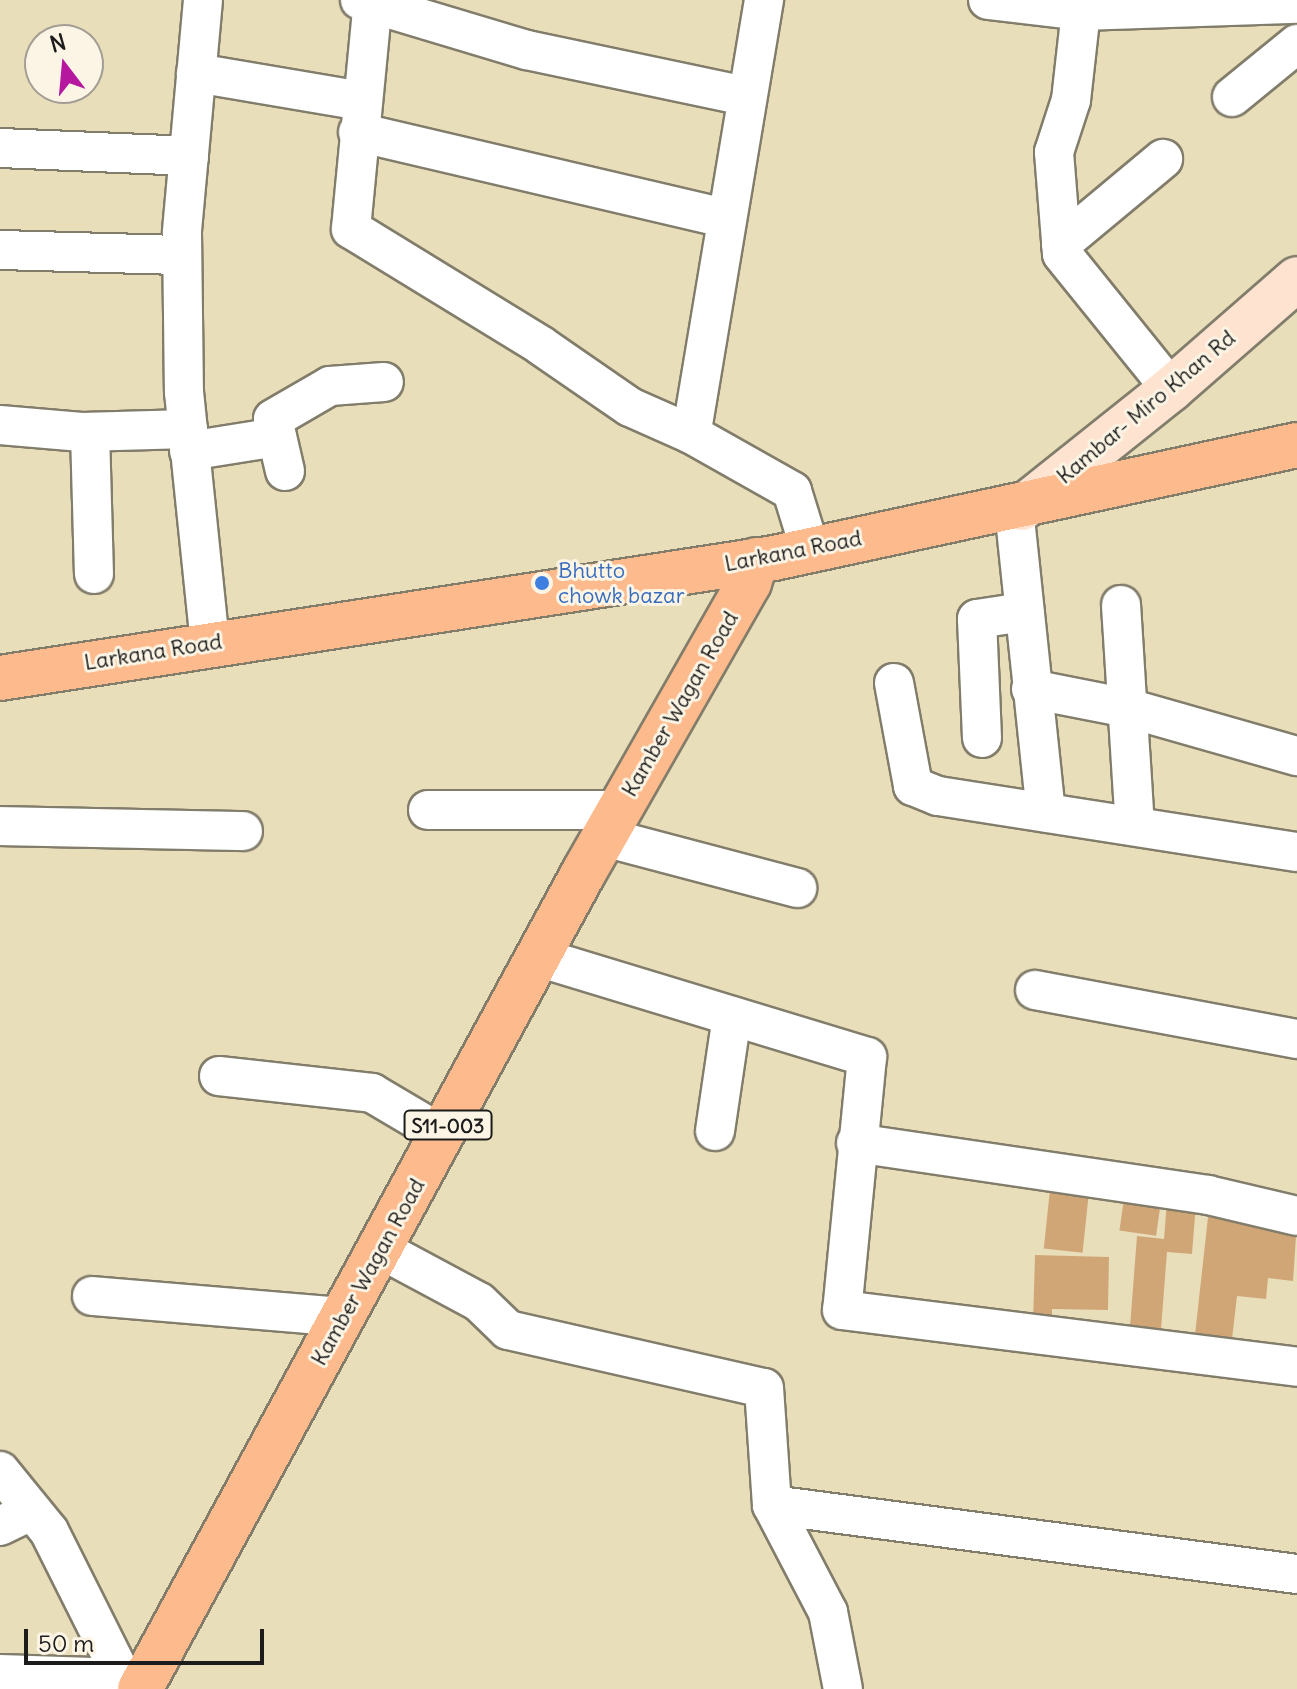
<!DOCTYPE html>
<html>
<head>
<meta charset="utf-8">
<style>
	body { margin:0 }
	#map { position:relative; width:1297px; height:1689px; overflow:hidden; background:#e9deba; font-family:Delius,sans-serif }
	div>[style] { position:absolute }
	.building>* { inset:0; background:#d1a677; transform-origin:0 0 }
	.roads { filter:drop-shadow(2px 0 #827d6b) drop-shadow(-2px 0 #827d6b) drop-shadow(0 2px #827d6b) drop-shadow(0 -2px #827d6b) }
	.street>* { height:38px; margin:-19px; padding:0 19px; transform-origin:19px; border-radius:19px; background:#fff }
	.secondary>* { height:44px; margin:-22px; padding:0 22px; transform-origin:22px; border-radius:22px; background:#fee3d1 }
	.primary>* { height:44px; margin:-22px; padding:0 22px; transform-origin:22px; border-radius:22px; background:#fcba8d }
	.dots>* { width:22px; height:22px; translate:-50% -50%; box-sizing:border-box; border:4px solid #fcf5e5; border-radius:50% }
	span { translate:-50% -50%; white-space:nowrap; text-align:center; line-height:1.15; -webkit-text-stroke:6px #fcf5e5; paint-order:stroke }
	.shield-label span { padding:2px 6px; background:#fcf5e5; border:2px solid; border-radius:6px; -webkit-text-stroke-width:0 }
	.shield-label { font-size:20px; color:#1c1c1c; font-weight:700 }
	.street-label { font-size:22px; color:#1c1c1c }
	.shop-label { font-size:22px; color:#366cbe }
	.left { translate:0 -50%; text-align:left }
	.north { position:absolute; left:24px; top:24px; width:80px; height:80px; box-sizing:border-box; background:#fcf5e5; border:2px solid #a29e95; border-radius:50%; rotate:344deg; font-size:22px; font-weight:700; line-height:32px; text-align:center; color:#1c1c1c }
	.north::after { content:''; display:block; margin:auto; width:28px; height:36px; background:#b5179e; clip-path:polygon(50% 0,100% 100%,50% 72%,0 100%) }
	.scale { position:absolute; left:24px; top:1629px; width:240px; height:36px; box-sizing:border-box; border:4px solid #1c1c1c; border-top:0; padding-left:10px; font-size:24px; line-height:28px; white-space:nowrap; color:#1c1c1c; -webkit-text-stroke:6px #fcf5e5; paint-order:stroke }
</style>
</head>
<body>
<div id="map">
	<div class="building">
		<i style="left:1051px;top:1180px;width:39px;height:69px;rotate:6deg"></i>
		<i style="left:1125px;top:1191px;width:37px;height:40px;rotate:8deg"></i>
		<i style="clip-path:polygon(1167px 1201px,1196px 1203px,1192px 1254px,1167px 1252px,1161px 1329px,1130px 1327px,1137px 1236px,1164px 1239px)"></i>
		<i style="clip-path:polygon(1209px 1208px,1297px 1222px,1293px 1281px,1268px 1278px,1266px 1299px,1237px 1296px,1231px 1348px,1194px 1344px)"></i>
		<i style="clip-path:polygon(1035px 1255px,1109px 1257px,1108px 1310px,1052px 1309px,1052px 1324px,1033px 1323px)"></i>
	</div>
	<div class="roads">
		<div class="street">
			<i style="left:203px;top:0;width:234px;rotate:95.2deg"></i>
			<i style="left:182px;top:233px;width:159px;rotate:89.3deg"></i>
			<i style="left:184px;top:392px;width:252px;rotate:84.1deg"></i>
			<i style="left:360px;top:0;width:174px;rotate:16.7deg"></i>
			<i style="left:527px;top:50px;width:224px;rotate:11.9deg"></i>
			<i style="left:373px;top:0;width:230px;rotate:95.5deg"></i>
			<i style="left:351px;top:229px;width:222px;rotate:31.5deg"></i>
			<i style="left:540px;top:345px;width:109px;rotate:34.6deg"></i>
			<i style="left:630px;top:407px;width:67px;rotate:23.9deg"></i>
			<i style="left:764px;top:0;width:440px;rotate:99.5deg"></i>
			<i style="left:691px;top:434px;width:116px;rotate:29.4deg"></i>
			<i style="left:792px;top:491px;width:61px;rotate:72.8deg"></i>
			<i style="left:988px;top:0;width:94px;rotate:6.7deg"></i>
			<i style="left:1081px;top:11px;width:216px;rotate:-1.9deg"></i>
			<i style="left:1081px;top:11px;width:90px;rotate:96.4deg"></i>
			<i style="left:1071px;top:100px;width:55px;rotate:108.1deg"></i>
			<i style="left:1054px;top:152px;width:102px;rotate:85.5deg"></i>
			<i style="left:1062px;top:254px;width:174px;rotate:51.1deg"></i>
			<i style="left:196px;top:73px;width:167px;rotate:9.6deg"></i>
			<i style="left:1232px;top:97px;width:84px;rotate:-39.2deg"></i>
			<i style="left:358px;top:132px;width:377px;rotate:13.2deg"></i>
			<i style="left:0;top:148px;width:189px;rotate:2.4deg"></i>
			<i style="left:1061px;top:244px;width:133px;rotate:-39.8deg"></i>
			<i style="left:0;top:250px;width:182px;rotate:1.6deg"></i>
			<i style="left:0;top:425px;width:82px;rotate:4.9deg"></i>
			<i style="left:82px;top:432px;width:106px;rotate:-1.6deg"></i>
			<i style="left:90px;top:432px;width:142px;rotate:88.4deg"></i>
			<i style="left:189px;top:451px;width:89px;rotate:-9deg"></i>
			<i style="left:285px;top:471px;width:53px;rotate:-103deg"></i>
			<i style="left:273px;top:419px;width:66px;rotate:-30.1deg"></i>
			<i style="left:330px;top:386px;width:54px;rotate:-4.2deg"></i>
			<i style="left:1016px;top:528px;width:286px;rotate:84deg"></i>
			<i style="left:1121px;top:605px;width:221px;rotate:86.4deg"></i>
			<i style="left:894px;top:683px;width:105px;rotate:79.5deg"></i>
			<i style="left:913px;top:786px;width:27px;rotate:22deg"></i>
			<i style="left:938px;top:796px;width:363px;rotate:8.9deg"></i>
			<i style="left:1031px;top:689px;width:99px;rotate:11.1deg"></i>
			<i style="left:1128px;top:708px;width:176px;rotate:15.9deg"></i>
			<i style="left:982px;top:738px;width:119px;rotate:-92.4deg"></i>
			<i style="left:977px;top:619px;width:48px;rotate:-8.5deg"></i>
			<i style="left:428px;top:810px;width:191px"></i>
			<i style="left:0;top:826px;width:243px;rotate:1.2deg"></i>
			<i style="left:604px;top:837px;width:200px;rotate:14.8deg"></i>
			<i style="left:538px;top:957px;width:344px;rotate:16.9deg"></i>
			<i style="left:867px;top:1057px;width:254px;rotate:95.6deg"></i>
			<i style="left:842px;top:1310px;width:459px;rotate:7.1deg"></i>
			<i style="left:1035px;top:990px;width:267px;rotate:10.6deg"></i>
			<i style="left:219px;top:1076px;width:154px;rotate:6.3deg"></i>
			<i style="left:372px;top:1093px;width:82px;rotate:30.6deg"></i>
			<i style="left:715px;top:1131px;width:116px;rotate:-81.6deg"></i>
			<i style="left:856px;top:1143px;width:356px;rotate:8.4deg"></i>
			<i style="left:1208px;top:1195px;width:91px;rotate:13.3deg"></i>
			<i style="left:382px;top:1250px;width:110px;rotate:28.2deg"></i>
			<i style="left:479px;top:1302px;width:40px;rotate:44deg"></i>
			<i style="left:508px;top:1330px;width:262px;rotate:12.8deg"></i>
			<i style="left:764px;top:1388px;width:117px;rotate:86.1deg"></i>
			<i style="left:772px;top:1505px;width:121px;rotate:62.4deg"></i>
			<i style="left:828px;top:1612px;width:78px;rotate:79deg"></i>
			<i style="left:92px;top:1296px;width:252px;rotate:4.8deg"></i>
			<i style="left:0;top:1471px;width:77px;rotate:50.8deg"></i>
			<i style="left:49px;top:1531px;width:177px;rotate:63.4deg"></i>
			<i style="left:772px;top:1505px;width:530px;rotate:7.49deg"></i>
			<i style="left:0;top:1526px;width:34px;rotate:-26deg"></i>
			<i style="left:0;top:1674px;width:124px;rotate:1.8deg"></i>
		</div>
		<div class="secondary">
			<i style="left:1022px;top:508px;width:191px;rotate:-38.6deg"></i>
			<i style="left:1171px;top:389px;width:167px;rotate:-41.1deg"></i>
		</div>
		<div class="primary">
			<i style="left:0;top:678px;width:783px;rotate:-8.81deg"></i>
			<i style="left:774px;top:558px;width:535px;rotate:-12.19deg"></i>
			<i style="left:140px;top:1689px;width:930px;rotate:-61.48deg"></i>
			<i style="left:584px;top:872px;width:333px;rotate:-60.3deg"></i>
			<i style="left:749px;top:583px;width:24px;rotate:-73deg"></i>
		</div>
	</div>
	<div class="dots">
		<i style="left:542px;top:583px;background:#3f7fe0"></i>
	</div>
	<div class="shield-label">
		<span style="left:448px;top:1125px">S11-003</span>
	</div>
	<div class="street-label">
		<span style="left:1146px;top:407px;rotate:-40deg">Kambar- Miro Khan Rd</span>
		<span style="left:793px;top:551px;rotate:-11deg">Larkana Road</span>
		<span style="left:153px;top:652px;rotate:-9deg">Larkana Road</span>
		<span style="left:680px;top:704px;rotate:-60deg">Kamber Wagan Road</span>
		<span style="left:368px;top:1272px;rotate:-61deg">Kamber Wagan Road</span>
	</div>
	<div class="shop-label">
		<span class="left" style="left:558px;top:583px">Bhutto<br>chowk bazar</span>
	</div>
	<div class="north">N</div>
	<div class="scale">50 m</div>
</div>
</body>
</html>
